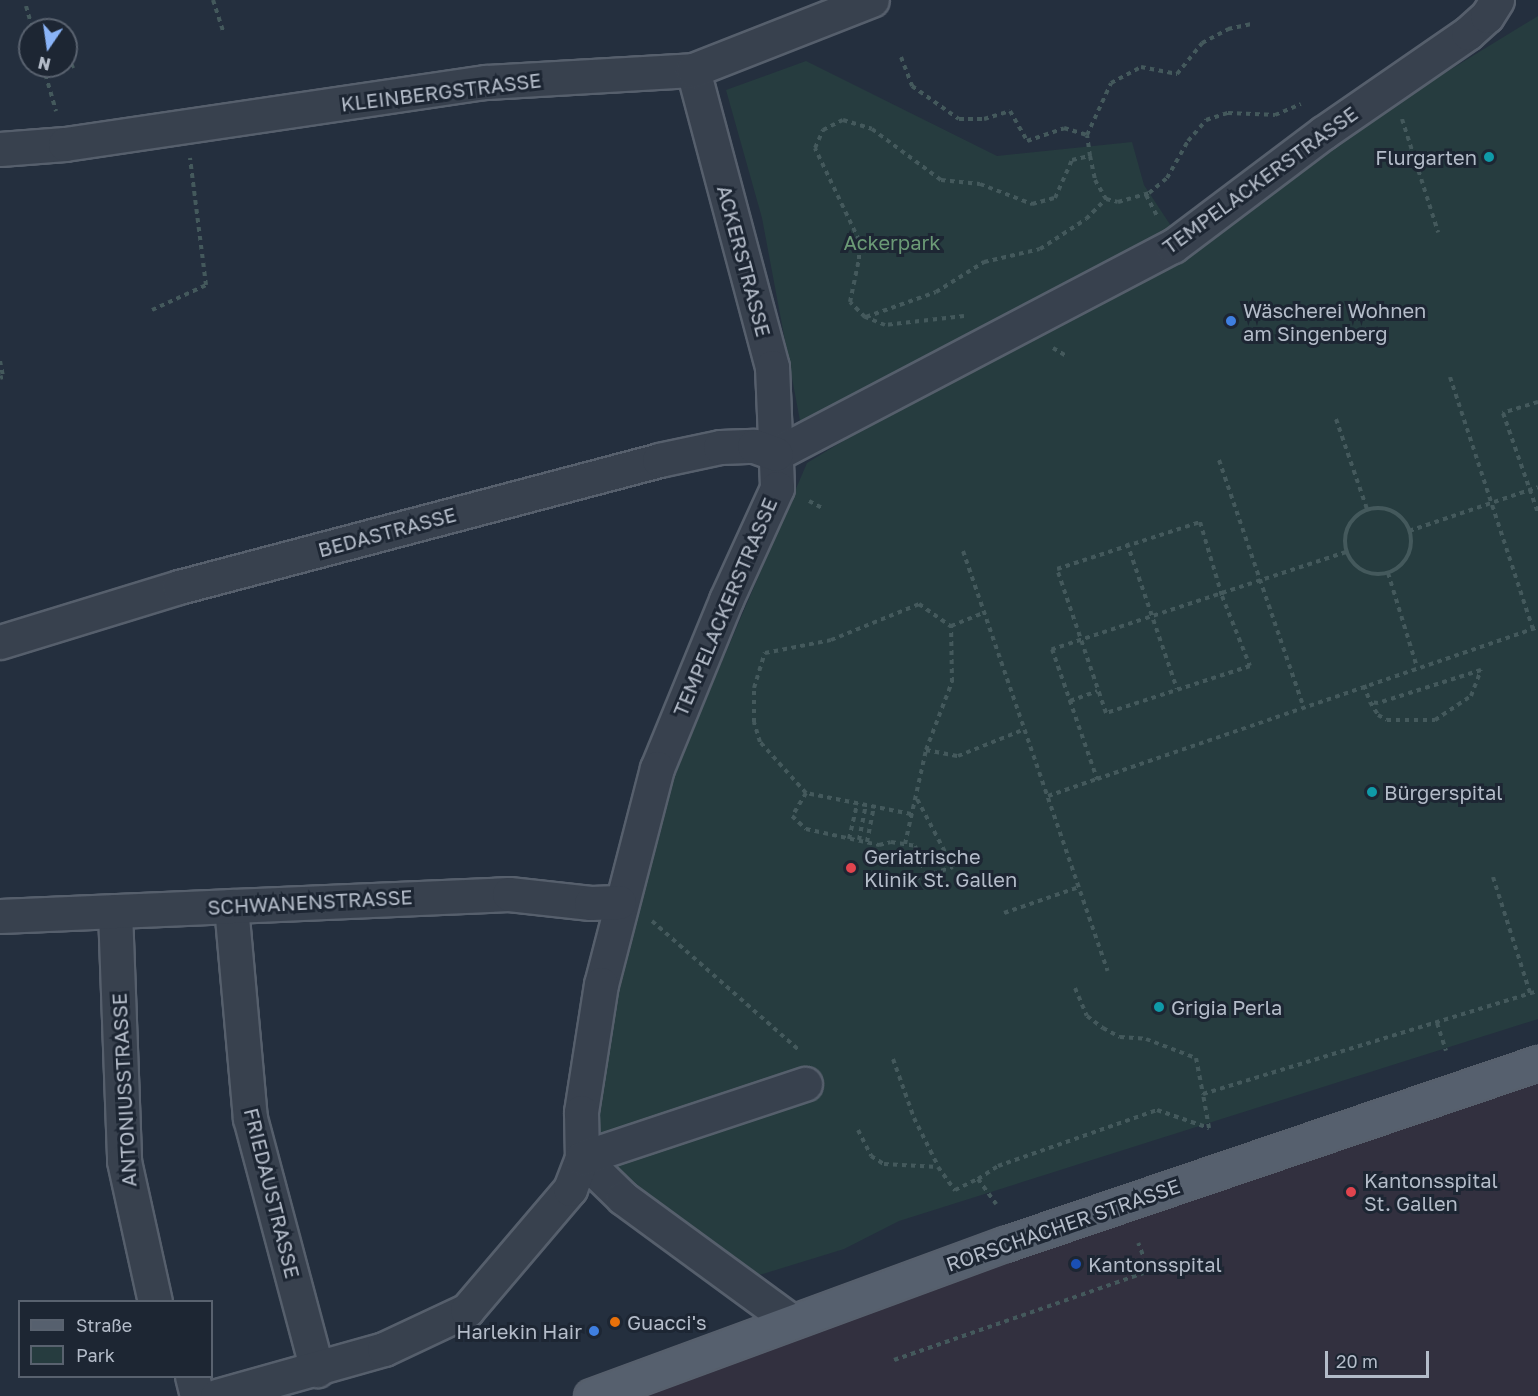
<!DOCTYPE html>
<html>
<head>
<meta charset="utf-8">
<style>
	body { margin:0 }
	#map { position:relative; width:1538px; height:1396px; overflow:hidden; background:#242f3e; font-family:"Golos Text",sans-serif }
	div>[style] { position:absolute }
	.medical>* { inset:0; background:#32303f }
	.green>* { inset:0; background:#263c3f }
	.path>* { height:4px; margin-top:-2px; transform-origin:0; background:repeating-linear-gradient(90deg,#44595c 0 4.5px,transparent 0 9px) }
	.path>.ring { margin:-2px; padding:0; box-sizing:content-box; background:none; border:4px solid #44595c; border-radius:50% }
	.roads { filter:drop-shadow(2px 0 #565f6c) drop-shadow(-2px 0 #565f6c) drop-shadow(0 2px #565f6c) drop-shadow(0 -2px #565f6c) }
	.minor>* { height:33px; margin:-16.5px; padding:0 16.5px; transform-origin:16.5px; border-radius:16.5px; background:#38414e }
	.major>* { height:33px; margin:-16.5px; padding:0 16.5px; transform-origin:16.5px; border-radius:16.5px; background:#56606e }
	.dots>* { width:16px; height:16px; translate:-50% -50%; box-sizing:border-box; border:3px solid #1d2633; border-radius:50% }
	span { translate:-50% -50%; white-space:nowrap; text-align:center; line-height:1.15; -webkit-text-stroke:6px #1d2633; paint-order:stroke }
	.street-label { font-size:20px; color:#b4bcc9 }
	.poi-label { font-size:20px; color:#b4bcc9 }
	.right { translate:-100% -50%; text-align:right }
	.left { translate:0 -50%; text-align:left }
	.park-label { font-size:20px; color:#6b9a76 }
	.legend { position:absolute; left:18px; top:1300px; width:195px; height:78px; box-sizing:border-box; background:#1d2633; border:2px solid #59626f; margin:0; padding:8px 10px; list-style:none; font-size:18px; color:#b4bcc9 }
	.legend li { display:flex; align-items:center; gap:12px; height:30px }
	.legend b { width:30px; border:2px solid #59626f }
	.north { position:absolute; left:18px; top:18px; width:60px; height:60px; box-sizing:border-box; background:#1d2633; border:2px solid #59626f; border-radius:50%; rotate:193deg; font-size:16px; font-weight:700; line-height:24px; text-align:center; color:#b4bcc9 }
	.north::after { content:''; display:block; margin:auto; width:21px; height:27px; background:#8ab4f8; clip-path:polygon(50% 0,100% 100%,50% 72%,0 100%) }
	.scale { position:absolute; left:1325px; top:1351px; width:104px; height:27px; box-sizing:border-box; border:3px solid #b4bcc9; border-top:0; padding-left:8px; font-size:18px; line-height:21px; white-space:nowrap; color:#b4bcc9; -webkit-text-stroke:4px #1d2633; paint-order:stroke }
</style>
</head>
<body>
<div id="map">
	<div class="medical">
		<i style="clip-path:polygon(1538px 1063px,1538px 1396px,628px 1396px)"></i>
	</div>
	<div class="green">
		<i style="clip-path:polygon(1538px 16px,1538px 1019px,899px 1221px,844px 1249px,740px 1281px,582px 1158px,619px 902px,807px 463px)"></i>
		<i style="clip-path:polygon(806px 61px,997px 156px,1132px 142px,1144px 185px,1173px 229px,801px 426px,762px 218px,726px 90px)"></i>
	</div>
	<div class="path">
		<i style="left:213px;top:0;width:35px;rotate:72deg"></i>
		<i style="left:26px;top:6px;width:25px;rotate:74deg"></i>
		<i style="left:901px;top:57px;width:31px;rotate:69deg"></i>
		<i style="left:912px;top:86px;width:57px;rotate:35.1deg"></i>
		<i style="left:959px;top:119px;width:25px"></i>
		<i style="left:984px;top:119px;width:27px;rotate:-17deg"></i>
		<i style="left:1010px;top:111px;width:34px;rotate:60deg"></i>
		<i style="left:1027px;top:141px;width:39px;rotate:-19deg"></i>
		<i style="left:1064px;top:128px;width:24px;rotate:17deg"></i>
		<i style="left:43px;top:66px;width:47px;rotate:73.9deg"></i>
		<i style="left:46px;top:76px;width:30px;rotate:-20deg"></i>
		<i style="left:1402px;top:119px;width:119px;rotate:72.3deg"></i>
		<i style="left:1090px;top:156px;width:21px;rotate:-98deg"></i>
		<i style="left:1087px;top:135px;width:57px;rotate:-65.2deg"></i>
		<i style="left:1111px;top:83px;width:34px;rotate:-28deg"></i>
		<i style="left:1141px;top:67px;width:37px;rotate:11deg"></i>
		<i style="left:1177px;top:74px;width:40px;rotate:-51deg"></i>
		<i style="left:1202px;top:43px;width:30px;rotate:-28deg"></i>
		<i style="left:1228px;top:29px;width:24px;rotate:-12deg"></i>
		<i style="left:1146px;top:195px;width:24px;rotate:62deg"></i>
		<i style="left:152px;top:310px;width:60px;rotate:-24.8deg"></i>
		<i style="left:206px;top:285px;width:128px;rotate:-97.2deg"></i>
		<i style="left:964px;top:316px;width:80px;rotate:173.5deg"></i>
		<i style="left:885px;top:325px;width:22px;rotate:-158deg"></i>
		<i style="left:865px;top:317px;width:21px;rotate:-135deg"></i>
		<i style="left:850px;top:302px;width:44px;rotate:-78.2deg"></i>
		<i style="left:859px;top:259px;width:19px;rotate:-90deg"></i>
		<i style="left:859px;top:240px;width:102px;rotate:-115.6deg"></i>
		<i style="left:815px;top:148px;width:20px;rotate:-66deg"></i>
		<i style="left:823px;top:130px;width:22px;rotate:-27deg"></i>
		<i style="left:843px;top:120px;width:30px;rotate:17deg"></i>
		<i style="left:872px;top:129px;width:86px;rotate:36.5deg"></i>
		<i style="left:941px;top:180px;width:39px;rotate:6deg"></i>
		<i style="left:980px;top:184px;width:56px;rotate:21deg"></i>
		<i style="left:1032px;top:204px;width:24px;rotate:-15deg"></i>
		<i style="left:1055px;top:198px;width:42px;rotate:-65.9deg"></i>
		<i style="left:1072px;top:160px;width:18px;rotate:-13deg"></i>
		<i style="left:1090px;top:156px;width:25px;rotate:78deg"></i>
		<i style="left:1095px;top:180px;width:22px;rotate:60deg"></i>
		<i style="left:1106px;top:199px;width:12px;rotate:14deg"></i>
		<i style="left:1118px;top:202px;width:32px;rotate:-16deg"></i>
		<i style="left:1149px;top:193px;width:23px;rotate:-40deg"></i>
		<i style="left:1167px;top:178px;width:43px;rotate:-60.4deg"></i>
		<i style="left:1188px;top:141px;width:28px;rotate:-49deg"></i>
		<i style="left:1206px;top:120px;width:23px;rotate:-18deg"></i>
		<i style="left:1228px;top:113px;width:47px;rotate:2.4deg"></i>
		<i style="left:1275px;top:115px;width:28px;rotate:-23deg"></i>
		<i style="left:866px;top:317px;width:74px;rotate:-19.7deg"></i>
		<i style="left:936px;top:292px;width:57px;rotate:-32deg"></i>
		<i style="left:984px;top:262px;width:57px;rotate:-13.1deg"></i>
		<i style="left:1040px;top:249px;width:55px;rotate:-33.1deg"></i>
		<i style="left:1086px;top:219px;width:28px;rotate:-45deg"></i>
		<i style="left:1053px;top:348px;width:17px;rotate:31deg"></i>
		<i style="left:0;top:361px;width:16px;rotate:79deg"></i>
		<i style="left:3px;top:377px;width:3px;rotate:162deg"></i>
		<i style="left:1450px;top:377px;width:265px;rotate:71.8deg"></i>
		<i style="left:1538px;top:402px;width:37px;rotate:163deg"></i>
		<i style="left:1503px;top:413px;width:106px;rotate:70.7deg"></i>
		<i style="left:1336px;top:419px;width:95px;rotate:71deg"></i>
		<i style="left:1219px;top:460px;width:260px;rotate:71.1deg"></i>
		<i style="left:809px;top:501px;width:17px;rotate:28deg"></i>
		<i class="ring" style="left:1345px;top:508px;width:62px;height:62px"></i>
		<i style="left:1200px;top:522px;width:77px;rotate:73.4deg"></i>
		<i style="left:1222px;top:596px;width:75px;rotate:68.2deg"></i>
		<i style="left:1250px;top:666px;width:151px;rotate:161.9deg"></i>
		<i style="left:1106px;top:713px;width:152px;rotate:-108.8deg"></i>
		<i style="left:1057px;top:569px;width:151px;rotate:-18.2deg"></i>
		<i style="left:1409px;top:531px;width:136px;rotate:-18.8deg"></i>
		<i style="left:1127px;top:543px;width:154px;rotate:71.1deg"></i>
		<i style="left:963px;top:551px;width:444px;rotate:71deg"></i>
		<i style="left:1346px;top:552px;width:310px;rotate:161.7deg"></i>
		<i style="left:1052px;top:649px;width:138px;rotate:70.9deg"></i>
		<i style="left:1097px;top:779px;width:466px;rotate:-19deg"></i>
		<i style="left:1388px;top:573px;width:98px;rotate:72.9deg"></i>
		<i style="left:1364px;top:685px;width:18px;rotate:71deg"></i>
		<i style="left:1370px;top:702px;width:15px;rotate:58deg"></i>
		<i style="left:1378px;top:715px;width:10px;rotate:29deg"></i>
		<i style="left:1387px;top:720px;width:48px"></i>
		<i style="left:1435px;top:720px;width:43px;rotate:-33.7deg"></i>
		<i style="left:1471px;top:696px;width:28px;rotate:-69deg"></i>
		<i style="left:1481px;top:670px;width:108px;rotate:162.2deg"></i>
		<i style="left:1378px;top:703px;width:8px;rotate:-173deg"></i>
		<i style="left:1070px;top:701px;width:29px;rotate:-20deg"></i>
		<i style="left:926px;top:750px;width:33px;rotate:11deg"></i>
		<i style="left:958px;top:756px;width:72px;rotate:-21.9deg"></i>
		<i style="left:806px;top:793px;width:27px;rotate:121deg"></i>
		<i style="left:792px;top:816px;width:19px;rotate:43deg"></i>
		<i style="left:806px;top:829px;width:75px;rotate:12.4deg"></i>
		<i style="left:879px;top:845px;width:12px;rotate:-14deg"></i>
		<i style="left:891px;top:842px;width:24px;rotate:9deg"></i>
		<i style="left:915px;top:846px;width:31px;rotate:69deg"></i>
		<i style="left:1048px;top:796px;width:52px;rotate:-19.1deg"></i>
		<i style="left:911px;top:814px;width:107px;rotate:-168.7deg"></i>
		<i style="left:806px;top:793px;width:69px;rotate:-132deg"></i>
		<i style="left:760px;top:742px;width:21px;rotate:-107deg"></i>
		<i style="left:754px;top:722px;width:34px;rotate:-90deg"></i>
		<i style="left:754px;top:688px;width:37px;rotate:-73deg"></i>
		<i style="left:765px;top:653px;width:67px;rotate:-11.1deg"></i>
		<i style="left:831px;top:640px;width:95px;rotate:-22.2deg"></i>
		<i style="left:919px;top:604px;width:39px;rotate:35deg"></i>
		<i style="left:849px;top:839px;width:37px;rotate:-77deg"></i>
		<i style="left:859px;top:840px;width:36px;rotate:-79deg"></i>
		<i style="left:867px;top:842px;width:36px;rotate:-79deg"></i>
		<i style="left:905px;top:844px;width:96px;rotate:-77.4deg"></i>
		<i style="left:926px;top:750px;width:73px;rotate:-69.1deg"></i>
		<i style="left:952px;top:682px;width:56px;rotate:-91deg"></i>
		<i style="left:951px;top:626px;width:35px;rotate:-22deg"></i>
		<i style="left:1493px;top:877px;width:122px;rotate:72.3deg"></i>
		<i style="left:907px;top:881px;width:48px;rotate:-16.9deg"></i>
		<i style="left:953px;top:867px;width:79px;rotate:-117.9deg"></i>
		<i style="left:1004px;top:913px;width:79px;rotate:-19.1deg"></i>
		<i style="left:652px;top:921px;width:197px;rotate:41.3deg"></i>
		<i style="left:1075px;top:988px;width:30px;rotate:67deg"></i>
		<i style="left:1087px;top:1016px;width:20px;rotate:37deg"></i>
		<i style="left:1103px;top:1028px;width:19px;rotate:28deg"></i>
		<i style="left:1120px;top:1037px;width:26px;rotate:4deg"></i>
		<i style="left:1146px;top:1039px;width:53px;rotate:20.8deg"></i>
		<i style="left:1196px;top:1058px;width:37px;rotate:79deg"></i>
		<i style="left:1437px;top:1023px;width:29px;rotate:72deg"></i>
		<i style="left:893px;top:1059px;width:63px;rotate:70.4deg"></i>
		<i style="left:914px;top:1118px;width:54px;rotate:63.4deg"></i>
		<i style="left:858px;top:1130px;width:29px;rotate:63deg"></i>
		<i style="left:871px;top:1156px;width:15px;rotate:32deg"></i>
		<i style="left:884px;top:1164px;width:54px;rotate:3.2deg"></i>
		<i style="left:938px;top:1167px;width:29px;rotate:54deg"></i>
		<i style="left:955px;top:1190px;width:25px;rotate:-26deg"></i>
		<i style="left:978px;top:1179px;width:31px;rotate:54deg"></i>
		<i style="left:978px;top:1179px;width:24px;rotate:-33deg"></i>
		<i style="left:998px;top:1166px;width:169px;rotate:-19.4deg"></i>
		<i style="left:1157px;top:1110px;width:55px;rotate:19.1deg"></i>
		<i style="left:1209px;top:1128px;width:35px;rotate:-100deg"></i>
		<i style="left:1203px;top:1094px;width:350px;rotate:-17.1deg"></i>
		<i style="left:894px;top:1360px;width:270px;rotate:-19.2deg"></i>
		<i style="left:1149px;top:1271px;width:30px;rotate:-111deg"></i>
	</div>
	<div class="roads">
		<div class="minor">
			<i style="left:693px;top:70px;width:307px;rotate:75.1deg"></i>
			<i style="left:772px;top:367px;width:121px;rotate:87.6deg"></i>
			<i style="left:777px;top:488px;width:123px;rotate:114.5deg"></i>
			<i style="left:726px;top:600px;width:182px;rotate:112.3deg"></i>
			<i style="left:657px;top:768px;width:223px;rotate:104.5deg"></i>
			<i style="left:601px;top:984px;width:130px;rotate:98.9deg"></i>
			<i style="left:581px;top:1112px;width:46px;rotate:88.8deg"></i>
			<i style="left:582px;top:1158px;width:57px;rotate:44.3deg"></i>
			<i style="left:623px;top:1198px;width:208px;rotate:36.2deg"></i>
			<i style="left:0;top:149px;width:65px;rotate:-4.4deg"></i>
			<i style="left:65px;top:144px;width:426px;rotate:-8.4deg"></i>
			<i style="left:486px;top:82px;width:207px;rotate:-3.3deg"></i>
			<i style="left:693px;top:70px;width:192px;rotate:-21.4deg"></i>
			<i style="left:776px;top:454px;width:448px;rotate:-27.7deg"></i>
			<i style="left:1173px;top:246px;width:188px;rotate:-37deg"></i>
			<i style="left:1323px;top:133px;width:176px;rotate:-34.6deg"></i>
			<i style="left:1468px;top:33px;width:25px;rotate:-42deg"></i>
			<i style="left:1487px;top:16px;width:19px;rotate:-58deg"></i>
			<i style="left:0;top:642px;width:187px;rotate:-17.1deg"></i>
			<i style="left:179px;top:587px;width:497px;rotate:-14.8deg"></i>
			<i style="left:659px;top:460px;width:62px;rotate:-12deg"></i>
			<i style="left:720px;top:447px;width:34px;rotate:-2deg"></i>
			<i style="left:754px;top:446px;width:23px;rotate:20deg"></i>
			<i style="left:231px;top:906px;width:213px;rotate:84.9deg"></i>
			<i style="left:250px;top:1118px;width:261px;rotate:75.1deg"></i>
			<i style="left:115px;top:911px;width:250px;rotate:87.9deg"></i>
			<i style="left:124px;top:1161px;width:144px;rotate:77.6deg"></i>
			<i style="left:0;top:916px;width:509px;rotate:-2.47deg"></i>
			<i style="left:509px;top:894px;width:82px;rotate:6.3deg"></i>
			<i style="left:591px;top:903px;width:28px;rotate:-2deg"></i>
			<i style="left:192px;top:1376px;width:21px;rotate:76deg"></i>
			<i style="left:217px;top:1396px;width:173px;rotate:-15.7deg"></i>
			<i style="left:384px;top:1349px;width:92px;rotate:-25.2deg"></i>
			<i style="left:467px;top:1310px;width:159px;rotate:-49.6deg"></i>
			<i style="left:570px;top:1189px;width:33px;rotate:-69deg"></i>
			<i style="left:582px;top:1158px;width:235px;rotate:-18.4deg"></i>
		</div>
		<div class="major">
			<i style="left:591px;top:1396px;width:441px;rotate:-20.2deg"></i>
			<i style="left:1005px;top:1244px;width:563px;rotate:-18.76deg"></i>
		</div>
	</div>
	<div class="dots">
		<i style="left:1489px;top:157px;background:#0f9aa8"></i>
		<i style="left:1231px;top:321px;background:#3f7fe0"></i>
		<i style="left:1372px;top:792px;background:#0f9aa8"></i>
		<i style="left:851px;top:868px;background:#e0444e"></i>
		<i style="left:1159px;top:1007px;background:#0f9aa8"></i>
		<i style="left:1351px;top:1192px;background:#e0444e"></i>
		<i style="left:1076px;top:1264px;background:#1a4fb4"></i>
		<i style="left:615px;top:1322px;background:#e8710a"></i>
		<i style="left:594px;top:1331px;background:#3f7fe0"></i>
	</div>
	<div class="street-label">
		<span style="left:441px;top:92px;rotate:-7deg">KLEINBERGSTRASSE</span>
		<span style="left:1260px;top:180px;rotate:-36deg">TEMPELACKERSTRASSE</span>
		<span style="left:744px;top:261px;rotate:75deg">ACKERSTRASSE</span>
		<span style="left:387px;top:532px;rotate:-15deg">BEDASTRASSE</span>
		<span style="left:725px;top:607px;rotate:-67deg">TEMPELACKERSTRASSE</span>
		<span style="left:310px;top:902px;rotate:-3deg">SCHWANENSTRASSE</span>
		<span style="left:124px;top:1090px;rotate:-93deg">ANTONIUSSTRASSE</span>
		<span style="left:272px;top:1193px;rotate:76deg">FRIEDAUSTRASSE</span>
		<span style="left:1063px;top:1225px;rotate:-19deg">RORSCHACHER STRASSE</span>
	</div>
	<div class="poi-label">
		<span class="right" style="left:1477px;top:157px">Flurgarten</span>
		<span class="left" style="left:1243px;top:322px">Wäscherei Wohnen<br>am Singenberg</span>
		<span class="left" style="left:1384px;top:792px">Bürgerspital</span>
		<span class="left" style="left:864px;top:868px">Geriatrische<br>Klinik St. Gallen</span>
		<span class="left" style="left:1171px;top:1007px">Grigia Perla</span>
		<span class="left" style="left:1364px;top:1192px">Kantonsspital<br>St. Gallen</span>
		<span class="left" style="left:1088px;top:1264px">Kantonsspital</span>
		<span class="left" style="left:627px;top:1322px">Guacci's</span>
		<span class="right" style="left:582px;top:1331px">Harlekin Hair</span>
	</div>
	<div class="park-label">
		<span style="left:892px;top:242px">Ackerpark</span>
	</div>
	<ul class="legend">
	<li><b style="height:8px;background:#56606e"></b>Straße</li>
	<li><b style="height:16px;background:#263c3f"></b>Park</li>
	</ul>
	<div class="north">N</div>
	<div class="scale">20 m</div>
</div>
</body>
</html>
